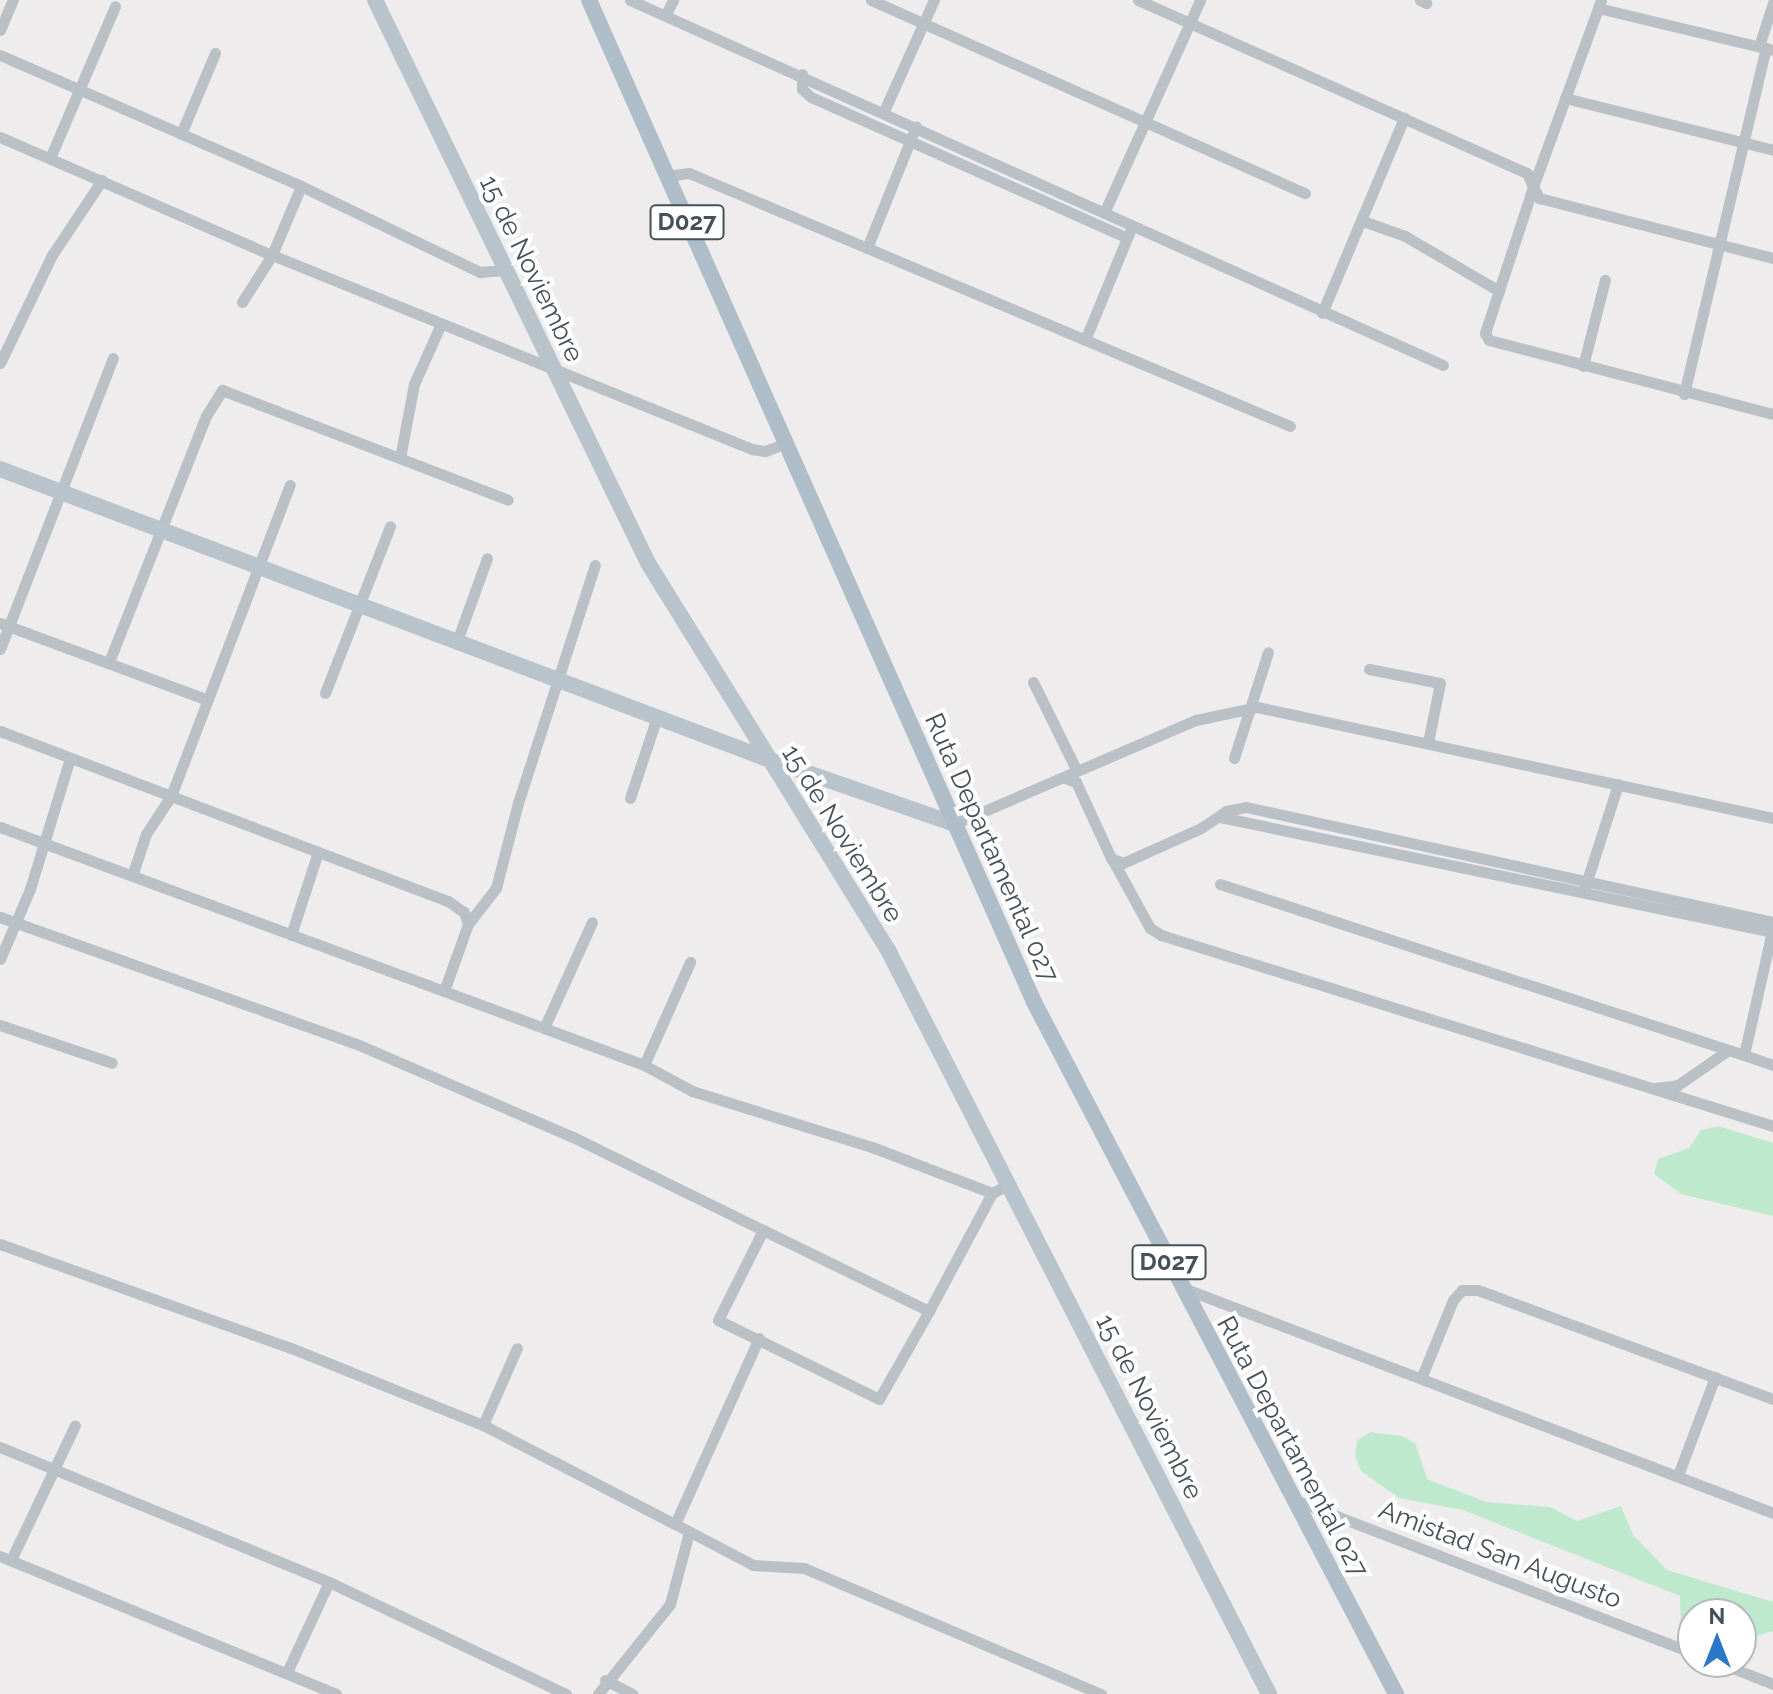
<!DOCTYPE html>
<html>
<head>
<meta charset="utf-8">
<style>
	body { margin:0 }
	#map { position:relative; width:1773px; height:1694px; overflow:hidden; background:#eeecec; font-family:Raleway,sans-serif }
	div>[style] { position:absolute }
	.green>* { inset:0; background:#bee9cc }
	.street>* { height:11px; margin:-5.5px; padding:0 5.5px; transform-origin:5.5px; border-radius:5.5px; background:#b9c1c7 }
	.secondary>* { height:16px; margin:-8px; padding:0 8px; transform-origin:8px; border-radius:8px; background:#b9c3cc }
	.primary>* { height:16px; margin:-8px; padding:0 8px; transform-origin:8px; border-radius:8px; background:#aebdc8 }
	span { translate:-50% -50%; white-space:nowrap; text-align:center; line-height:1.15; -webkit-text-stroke:8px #fff; paint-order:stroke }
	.shield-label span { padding:2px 6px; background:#fff; border:2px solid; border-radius:6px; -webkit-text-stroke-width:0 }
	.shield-label { font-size:24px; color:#465057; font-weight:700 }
	.street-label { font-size:26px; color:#465057 }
	.north { position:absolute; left:1677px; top:1598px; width:80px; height:80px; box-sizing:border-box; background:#fff; border:2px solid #b5b9bc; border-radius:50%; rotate:0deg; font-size:22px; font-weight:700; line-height:32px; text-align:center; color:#465057 }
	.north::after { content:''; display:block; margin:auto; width:28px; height:36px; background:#2b77c9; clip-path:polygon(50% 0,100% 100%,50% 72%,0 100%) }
</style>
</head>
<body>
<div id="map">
	<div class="green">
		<i style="clip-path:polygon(1718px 1126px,1773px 1143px,1773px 1216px,1681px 1194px,1654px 1174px,1658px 1159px,1689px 1148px,1701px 1130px)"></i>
		<i style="clip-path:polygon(1370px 1432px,1402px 1436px,1415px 1443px,1427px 1479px,1486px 1502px,1550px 1507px,1577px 1521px,1621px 1506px,1633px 1535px,1667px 1570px,1773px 1602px,1773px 1631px,1748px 1639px,1741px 1636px,1741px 1614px,1693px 1614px,1693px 1632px,1681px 1628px,1680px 1596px,1463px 1510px,1399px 1498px,1361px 1471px,1355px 1456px,1357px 1441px)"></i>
	</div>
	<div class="street">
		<i style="left:630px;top:0;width:891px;rotate:24.18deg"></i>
		<i style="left:871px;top:0;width:475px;rotate:24deg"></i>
		<i style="left:1138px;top:0;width:426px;rotate:24deg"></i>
		<i style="left:1527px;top:173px;width:15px;rotate:67deg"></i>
		<i style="left:1533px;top:187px;width:154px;rotate:108.2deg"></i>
		<i style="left:1485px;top:333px;width:8px;rotate:60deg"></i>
		<i style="left:1489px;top:340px;width:293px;rotate:14.6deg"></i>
		<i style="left:1420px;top:0;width:7px;rotate:27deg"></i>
		<i style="left:1601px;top:0;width:199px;rotate:110deg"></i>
		<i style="left:1533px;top:187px;width:13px;rotate:61deg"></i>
		<i style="left:1539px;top:198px;width:242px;rotate:14.4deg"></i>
		<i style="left:1598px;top:8px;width:180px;rotate:13.5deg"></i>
		<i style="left:666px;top:14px;width:16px;rotate:-63deg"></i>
		<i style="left:0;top:30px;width:33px;rotate:-67deg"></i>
		<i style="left:1759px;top:46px;width:45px;rotate:-72deg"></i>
		<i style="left:0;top:55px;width:328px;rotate:23.5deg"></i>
		<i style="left:301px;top:186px;width:199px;rotate:25.7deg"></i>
		<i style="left:480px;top:272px;width:24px;rotate:-5deg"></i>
		<i style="left:802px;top:74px;width:15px;rotate:90deg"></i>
		<i style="left:802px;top:89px;width:12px;rotate:42deg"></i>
		<i style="left:811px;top:97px;width:346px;rotate:24deg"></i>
		<i style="left:1565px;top:98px;width:214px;rotate:14deg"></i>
		<i style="left:884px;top:111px;width:122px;rotate:-65.8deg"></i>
		<i style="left:181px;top:134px;width:88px;rotate:-67.2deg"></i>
		<i style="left:0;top:137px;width:296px;rotate:23.5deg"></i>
		<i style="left:272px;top:255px;width:518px;rotate:22.01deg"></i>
		<i style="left:752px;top:449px;width:13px;rotate:9deg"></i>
		<i style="left:765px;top:451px;width:20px;rotate:-20deg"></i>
		<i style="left:50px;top:158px;width:165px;rotate:-66.8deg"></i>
		<i style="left:667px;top:176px;width:22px;rotate:-8deg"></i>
		<i style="left:689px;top:173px;width:652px;rotate:22.83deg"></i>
		<i style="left:1104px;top:213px;width:234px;rotate:-65.7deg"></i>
		<i style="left:1363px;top:221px;width:45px;rotate:19.7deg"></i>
		<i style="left:1405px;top:236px;width:109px;rotate:30.3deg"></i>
		<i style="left:867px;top:248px;width:131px;rotate:-68.1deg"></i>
		<i style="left:242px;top:302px;width:56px;rotate:-57.4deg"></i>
		<i style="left:272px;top:255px;width:75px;rotate:-67.2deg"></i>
		<i style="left:1322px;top:313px;width:212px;rotate:-67.2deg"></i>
		<i style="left:1085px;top:340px;width:116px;rotate:-67.6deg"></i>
		<i style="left:0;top:363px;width:120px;rotate:-64.3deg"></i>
		<i style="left:52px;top:255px;width:90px;rotate:-56.3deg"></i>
		<i style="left:1583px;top:366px;width:89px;rotate:-75.7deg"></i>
		<i style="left:1684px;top:394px;width:356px;rotate:-76.7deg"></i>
		<i style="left:400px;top:458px;width:75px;rotate:-79.3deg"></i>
		<i style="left:414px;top:384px;width:66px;rotate:-65.8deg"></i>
		<i style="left:0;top:623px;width:219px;rotate:20.3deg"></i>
		<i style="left:457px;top:641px;width:88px;rotate:-70.1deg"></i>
		<i style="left:0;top:649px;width:312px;rotate:-68.8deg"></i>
		<i style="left:109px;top:662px;width:264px;rotate:-68.5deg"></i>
		<i style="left:206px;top:416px;width:31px;rotate:-58deg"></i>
		<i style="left:222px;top:390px;width:306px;rotate:21deg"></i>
		<i style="left:1369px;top:669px;width:72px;rotate:11.2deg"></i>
		<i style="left:1440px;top:683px;width:60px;rotate:101.5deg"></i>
		<i style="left:1033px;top:682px;width:99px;rotate:63.7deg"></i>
		<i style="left:325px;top:693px;width:179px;rotate:-68.7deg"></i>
		<i style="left:0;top:731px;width:479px;rotate:20.8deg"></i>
		<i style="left:448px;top:901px;width:19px;rotate:35deg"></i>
		<i style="left:464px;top:912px;width:13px;rotate:72deg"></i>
		<i style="left:468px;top:924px;width:71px;rotate:109.7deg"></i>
		<i style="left:1234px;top:758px;width:111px;rotate:-72.2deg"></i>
		<i style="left:1063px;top:777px;width:14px;rotate:21deg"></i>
		<i style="left:1076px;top:782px;width:84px;rotate:65.3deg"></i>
		<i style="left:1111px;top:858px;width:13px;rotate:23deg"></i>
		<i style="left:1123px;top:863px;width:85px;rotate:-24.2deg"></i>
		<i style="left:1201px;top:828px;width:30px;rotate:-34deg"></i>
		<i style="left:1226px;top:811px;width:20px;rotate:-11deg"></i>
		<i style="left:1246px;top:807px;width:539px;rotate:12.31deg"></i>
		<i style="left:630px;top:798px;width:85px;rotate:-71.6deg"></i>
		<i style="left:1220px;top:817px;width:565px;rotate:11.75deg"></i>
		<i style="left:954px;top:824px;width:263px;rotate:-23.3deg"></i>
		<i style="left:1196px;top:720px;width:62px;rotate:-12deg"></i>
		<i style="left:1257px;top:707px;width:528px;rotate:12.14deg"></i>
		<i style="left:0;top:827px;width:687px;rotate:20.28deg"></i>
		<i style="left:644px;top:1065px;width:55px;rotate:28.4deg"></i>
		<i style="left:692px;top:1091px;width:189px;rotate:17.3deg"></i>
		<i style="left:872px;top:1147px;width:129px;rotate:21deg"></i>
		<i style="left:992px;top:1193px;width:18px;rotate:-27deg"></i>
		<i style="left:1112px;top:859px;width:79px;rotate:61.2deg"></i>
		<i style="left:1150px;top:928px;width:13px;rotate:32deg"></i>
		<i style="left:1161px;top:935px;width:641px;rotate:17.33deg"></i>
		<i style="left:132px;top:876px;width:44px;rotate:-71.6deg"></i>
		<i style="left:146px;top:834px;width:45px;rotate:-56.7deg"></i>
		<i style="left:171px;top:796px;width:333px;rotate:-69.1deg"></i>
		<i style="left:1220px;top:884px;width:551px;rotate:18.07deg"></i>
		<i style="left:1585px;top:887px;width:108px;rotate:-72.2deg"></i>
		<i style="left:0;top:917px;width:381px;rotate:19.6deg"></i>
		<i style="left:359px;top:1045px;width:233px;rotate:23.3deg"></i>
		<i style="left:573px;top:1137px;width:212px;rotate:26.1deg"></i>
		<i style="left:763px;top:1230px;width:185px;rotate:26deg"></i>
		<i style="left:929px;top:1311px;width:101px;rotate:119.6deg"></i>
		<i style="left:879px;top:1399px;width:179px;rotate:-153.9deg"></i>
		<i style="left:718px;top:1320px;width:101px;rotate:-63.4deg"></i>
		<i style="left:468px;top:924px;width:46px;rotate:-52.1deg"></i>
		<i style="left:496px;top:888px;width:88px;rotate:-75.5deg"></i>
		<i style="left:518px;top:803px;width:250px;rotate:-72.1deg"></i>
		<i style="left:1773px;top:927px;width:131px;rotate:102.8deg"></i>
		<i style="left:1744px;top:1055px;width:31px;rotate:19deg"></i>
		<i style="left:291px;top:935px;width:87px;rotate:-72deg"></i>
		<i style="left:0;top:959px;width:76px;rotate:-66.8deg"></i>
		<i style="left:30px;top:889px;width:137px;rotate:-73deg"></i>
		<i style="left:0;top:1025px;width:118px;rotate:18.7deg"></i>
		<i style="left:544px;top:1028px;width:116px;rotate:-65.6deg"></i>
		<i style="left:644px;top:1065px;width:113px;rotate:-65.9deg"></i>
		<i style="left:1655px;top:1088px;width:23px;rotate:-7deg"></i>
		<i style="left:1678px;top:1085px;width:60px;rotate:-34.8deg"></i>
		<i style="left:0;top:1244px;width:309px;rotate:19.7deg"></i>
		<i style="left:291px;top:1348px;width:207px;rotate:21.9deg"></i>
		<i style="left:483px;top:1425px;width:216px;rotate:27.3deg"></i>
		<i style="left:675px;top:1524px;width:204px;rotate:-65.7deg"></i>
		<i style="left:1183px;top:1288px;width:631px;rotate:20.87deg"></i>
		<i style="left:929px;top:1311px;width:134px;rotate:-61.9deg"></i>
		<i style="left:1422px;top:1376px;width:82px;rotate:-67.8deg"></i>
		<i style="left:1453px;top:1300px;width:13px;rotate:-48deg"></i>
		<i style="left:1462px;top:1290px;width:16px"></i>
		<i style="left:1478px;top:1290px;width:314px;rotate:20.3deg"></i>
		<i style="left:483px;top:1425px;width:84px;rotate:-66.2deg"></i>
		<i style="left:0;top:1447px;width:356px;rotate:22.3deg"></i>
		<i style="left:329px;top:1582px;width:262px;rotate:25.3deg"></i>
		<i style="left:1678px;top:1475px;width:105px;rotate:-69.3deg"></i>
		<i style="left:1292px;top:1499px;width:430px;rotate:21deg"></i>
		<i style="left:675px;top:1524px;width:88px;rotate:27.7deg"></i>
		<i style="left:753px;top:1565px;width:51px;rotate:3.4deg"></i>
		<i style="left:804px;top:1568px;width:323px;rotate:23deg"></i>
		<i style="left:0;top:1556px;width:363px;rotate:22.3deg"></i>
		<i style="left:11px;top:1560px;width:149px;rotate:-64.6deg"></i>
		<i style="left:1717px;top:1662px;width:60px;rotate:21.4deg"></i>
		<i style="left:287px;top:1672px;width:99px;rotate:-65deg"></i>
		<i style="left:605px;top:1680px;width:31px;rotate:27deg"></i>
		<i style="left:598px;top:1694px;width:115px;rotate:-51.3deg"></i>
		<i style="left:670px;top:1604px;width:74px;rotate:-75.2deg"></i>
	</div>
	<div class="secondary">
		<i style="left:375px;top:0;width:626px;rotate:64.13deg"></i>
		<i style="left:648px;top:563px;width:458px;rotate:58.2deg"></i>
		<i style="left:889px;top:952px;width:834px;rotate:62.88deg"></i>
		<i style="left:0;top:469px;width:818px;rotate:20.7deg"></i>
		<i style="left:765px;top:758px;width:200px;rotate:19.2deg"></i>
	</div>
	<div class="primary">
		<i style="left:589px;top:0;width:1096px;rotate:66.05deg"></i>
		<i style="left:1034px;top:1002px;width:781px;rotate:62.38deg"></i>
	</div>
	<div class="shield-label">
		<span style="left:687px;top:222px">D027</span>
		<span style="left:1169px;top:1262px">D027</span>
	</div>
	<div class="street-label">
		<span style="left:531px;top:269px;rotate:64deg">15 de Noviembre</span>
		<span style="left:842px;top:834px;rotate:58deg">15 de Noviembre</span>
		<span style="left:991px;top:848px;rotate:66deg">Ruta Departamental 027</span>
		<span style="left:1149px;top:1407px;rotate:63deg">15 de Noviembre</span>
		<span style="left:1292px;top:1447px;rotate:62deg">Ruta Departamental 027</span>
		<span style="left:1500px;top:1555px;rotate:21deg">Amistad San Augusto</span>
	</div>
	<div class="north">N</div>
</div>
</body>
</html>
